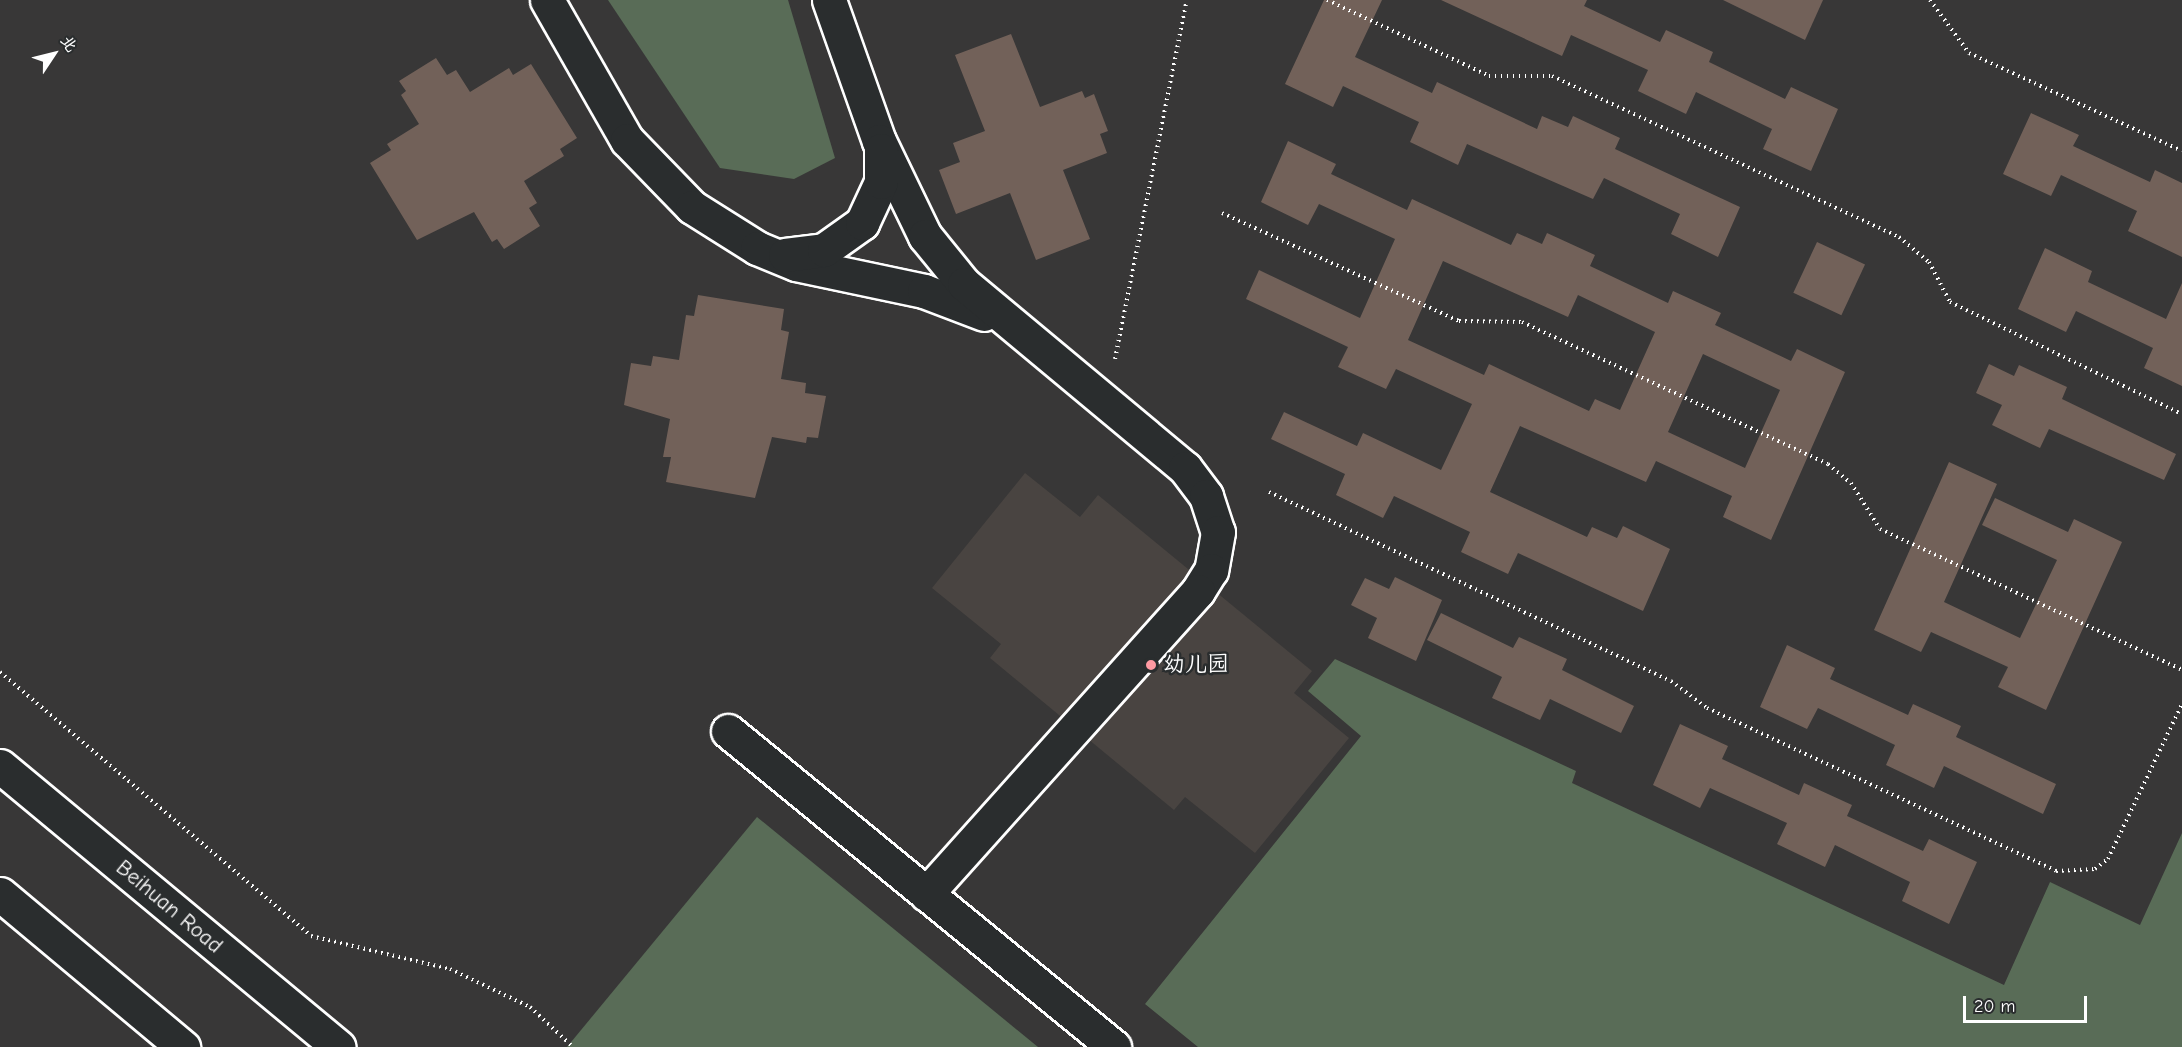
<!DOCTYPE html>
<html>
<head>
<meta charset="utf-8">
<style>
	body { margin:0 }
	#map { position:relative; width:2182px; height:1047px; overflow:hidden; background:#383737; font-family:"Comic Neue","LXGW WenKai TC",sans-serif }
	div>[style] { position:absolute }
	.built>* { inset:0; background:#494441 }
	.green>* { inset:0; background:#596c57 }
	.building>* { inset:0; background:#726159; transform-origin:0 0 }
	.path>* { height:4px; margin-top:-2px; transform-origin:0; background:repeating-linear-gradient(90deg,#fff 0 1.5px,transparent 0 6px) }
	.roads { filter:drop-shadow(2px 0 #fff) drop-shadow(-2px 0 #fff) drop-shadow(0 2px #fff) drop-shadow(0 -2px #fff) }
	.minor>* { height:33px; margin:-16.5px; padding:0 16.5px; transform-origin:16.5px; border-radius:16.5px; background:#2a2d2e }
	.major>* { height:33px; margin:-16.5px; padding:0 16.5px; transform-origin:16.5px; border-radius:16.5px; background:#2a2d2e }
	.dots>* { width:16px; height:16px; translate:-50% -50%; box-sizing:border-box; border:3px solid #2a2d2e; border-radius:50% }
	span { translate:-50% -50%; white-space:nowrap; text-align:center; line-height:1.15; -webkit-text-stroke:5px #2a2d2e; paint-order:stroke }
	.poi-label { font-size:22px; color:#fff }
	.left { translate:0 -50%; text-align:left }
	.street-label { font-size:22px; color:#fff }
	.north { position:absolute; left:24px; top:24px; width:60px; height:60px; -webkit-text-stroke:4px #2a2d2e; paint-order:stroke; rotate:55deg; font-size:16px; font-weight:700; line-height:24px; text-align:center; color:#fff }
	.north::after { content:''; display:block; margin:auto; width:21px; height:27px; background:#fff; clip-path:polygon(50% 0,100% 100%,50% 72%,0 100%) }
	.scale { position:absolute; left:1963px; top:996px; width:124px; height:27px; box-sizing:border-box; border:3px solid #fff; border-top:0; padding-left:8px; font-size:18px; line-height:21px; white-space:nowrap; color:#fff; -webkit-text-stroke:4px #2a2d2e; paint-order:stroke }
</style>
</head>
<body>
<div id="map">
	<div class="built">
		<i style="clip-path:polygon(1025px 473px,1080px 517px,1098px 495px,1312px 671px,1294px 693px,1349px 738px,1255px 853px,1185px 797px,1174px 810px,990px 658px,1001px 644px,932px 588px)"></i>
	</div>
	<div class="green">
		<i style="clip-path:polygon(608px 0,788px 0,835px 158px,794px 179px,720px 168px)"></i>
		<i style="clip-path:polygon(1335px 659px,1576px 771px,1572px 783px,2004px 985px,2050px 882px,2140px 925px,2182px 833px,2182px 1047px,1198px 1047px,1145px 1004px,1361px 736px,1308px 691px)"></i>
		<i style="clip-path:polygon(757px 817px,1038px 1047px,567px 1047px)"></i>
	</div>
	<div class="building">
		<i style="clip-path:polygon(1324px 0,1382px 0,1355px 57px,1432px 93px,1437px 82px,1537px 129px,1542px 116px,1568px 127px,1573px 116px,1620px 138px,1615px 149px,1740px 207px,1718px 257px,1671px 234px,1680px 214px,1604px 178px,1593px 199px,1467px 144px,1458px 165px,1410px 142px,1419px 122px,1343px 86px,1333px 107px,1285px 84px)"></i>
		<i style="clip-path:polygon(1441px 0,1587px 0,1584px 6px,1660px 42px,1666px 30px,1713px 52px,1709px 62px,1785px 99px,1791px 87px,1838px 109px,1811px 171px,1763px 149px,1772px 129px,1696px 92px,1686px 114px,1638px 91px,1648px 70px,1571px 35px,1562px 56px)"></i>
		<i style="clip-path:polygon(1723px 0,1823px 0,1805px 40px)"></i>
		<i style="clip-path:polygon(1011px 34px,1040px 107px,1082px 91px,1085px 98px,1094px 94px,1108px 131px,1100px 134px,1107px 153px,1063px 170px,1090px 239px,1036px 260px,1010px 193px,956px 214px,939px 170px,960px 162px,953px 143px,985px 131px,955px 55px)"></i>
		<i style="clip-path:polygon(436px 58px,447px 75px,456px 70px,470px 92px,509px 68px,513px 75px,531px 64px,577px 138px,560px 149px,564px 156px,524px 181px,537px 203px,529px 208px,540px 226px,504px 249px,497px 239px,492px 242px,474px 212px,417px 240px,370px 163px,391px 150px,387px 144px,419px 124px,401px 95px,406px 91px,399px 81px)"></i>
		<i style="clip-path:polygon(2031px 113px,2079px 135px,2073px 146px,2150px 182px,2155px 170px,2182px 183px,2182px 257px,2128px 231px,2137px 211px,2061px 175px,2051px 196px,2003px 174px)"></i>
		<i style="clip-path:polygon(evenodd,1288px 141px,1336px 164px,1331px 174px,1407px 210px,1412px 199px,1511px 245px,1517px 233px,1542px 244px,1547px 233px,1595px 255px,1590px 266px,1668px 303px,1673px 291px,1721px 313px,1715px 325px,1791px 361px,1797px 349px,1845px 372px,1771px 540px,1723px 517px,1732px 496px,1656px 461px,1646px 482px,1520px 426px,1490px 492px,1587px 537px,1592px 527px,1617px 538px,1623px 526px,1670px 549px,1643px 611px,1518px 553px,1508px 574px,1461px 552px,1470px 532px,1394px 496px,1383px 518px,1336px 495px,1345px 474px,1271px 439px,1284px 412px,1357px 446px,1363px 433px,1441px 470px,1472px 404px,1396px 369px,1386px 389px,1338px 367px,1348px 347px,1246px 299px,1259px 270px,1360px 318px,1395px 239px,1319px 204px,1308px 225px,1261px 202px,1288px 141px,1443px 261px,1568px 317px,1578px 295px,1655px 332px,1620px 410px,1595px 399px,1589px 411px,1489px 364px,1484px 375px,1408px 340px,1443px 261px,1288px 141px,1703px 354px,1780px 390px,1745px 468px,1668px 432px,1703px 354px)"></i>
		<i style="left:1817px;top:242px;width:53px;height:56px;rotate:25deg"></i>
		<i style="clip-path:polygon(2045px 248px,2092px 271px,2088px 282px,2166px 319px,2182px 283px,2182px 386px,2144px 368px,2153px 348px,2076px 311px,2066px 332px,2018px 309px)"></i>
		<i style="clip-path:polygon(698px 295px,784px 309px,781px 330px,789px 332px,781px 379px,806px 383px,805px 393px,826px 396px,818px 438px,807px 437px,806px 443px,772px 437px,755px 498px,666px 482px,671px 457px,663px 457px,670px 419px,624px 405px,631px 363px,651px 366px,653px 356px,679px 360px,686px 315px,694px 316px)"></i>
		<i style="clip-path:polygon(1989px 364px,2014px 376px,2019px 365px,2067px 387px,2062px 399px,2176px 454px,2164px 480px,2049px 429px,2040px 448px,1992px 425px,2002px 405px,1976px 393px)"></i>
		<i style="clip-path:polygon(1949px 462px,1997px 484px,1944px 602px,2020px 638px,2057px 560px,1982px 525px,1995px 498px,2068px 532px,2074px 519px,2122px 542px,2046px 710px,1998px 687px,2008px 667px,1931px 632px,1921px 652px,1874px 630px)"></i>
		<i style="clip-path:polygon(1395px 577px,1442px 600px,1416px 661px,1368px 638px,1377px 618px,1351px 605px,1365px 578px,1389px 589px)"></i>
		<i style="clip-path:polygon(1441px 613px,1513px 648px,1519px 637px,1567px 659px,1562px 670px,1634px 706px,1621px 733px,1550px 699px,1540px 720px,1492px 698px,1502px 677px,1427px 640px)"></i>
		<i style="clip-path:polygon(1787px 645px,1835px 668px,1830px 679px,1908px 715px,1913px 704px,1961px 726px,1956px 737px,2056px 784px,2043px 814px,1944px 766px,1934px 788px,1886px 765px,1895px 745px,1818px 708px,1807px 729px,1760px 707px)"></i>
		<i style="clip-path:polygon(1680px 724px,1728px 746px,1722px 759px,1799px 795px,1804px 783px,1852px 805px,1847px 816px,1923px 851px,1929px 839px,1977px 862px,1949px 924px,1902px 901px,1910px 882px,1835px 845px,1825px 867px,1777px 844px,1787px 823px,1710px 788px,1700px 808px,1653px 785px)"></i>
	</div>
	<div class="path">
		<i style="left:1327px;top:0;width:179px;rotate:25.1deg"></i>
		<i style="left:1489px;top:76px;width:63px"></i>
		<i style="left:1552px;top:76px;width:383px;rotate:24.9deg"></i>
		<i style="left:1899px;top:237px;width:39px;rotate:40deg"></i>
		<i style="left:1929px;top:262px;width:45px;rotate:62.3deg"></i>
		<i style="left:1950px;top:302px;width:258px;rotate:25.8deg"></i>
		<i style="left:1930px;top:0;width:66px;rotate:53.7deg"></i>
		<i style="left:1969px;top:53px;width:234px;rotate:24.7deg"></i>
		<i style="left:1222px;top:213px;width:260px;rotate:24.5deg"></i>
		<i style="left:1459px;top:321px;width:63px;rotate:0.9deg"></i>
		<i style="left:1522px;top:322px;width:337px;rotate:24.9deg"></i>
		<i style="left:1828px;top:464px;width:30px;rotate:40deg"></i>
		<i style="left:1851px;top:483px;width:54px;rotate:57.8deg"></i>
		<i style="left:1880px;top:529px;width:333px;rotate:25deg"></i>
		<i style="left:1115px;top:359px;width:366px;rotate:-78.7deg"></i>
		<i style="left:1269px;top:492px;width:444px;rotate:25.2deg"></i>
		<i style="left:1671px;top:681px;width:45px;rotate:36.9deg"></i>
		<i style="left:1707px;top:708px;width:385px;rotate:25deg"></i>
		<i style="left:2056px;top:871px;width:39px;rotate:-3deg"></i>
		<i style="left:2095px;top:869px;width:16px;rotate:-38deg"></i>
		<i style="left:2108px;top:859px;width:172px;rotate:-64.5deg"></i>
		<i style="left:0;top:672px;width:408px;rotate:40.3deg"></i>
		<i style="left:311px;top:936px;width:143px;rotate:13.4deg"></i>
		<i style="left:450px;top:969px;width:89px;rotate:25.4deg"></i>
		<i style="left:530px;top:1007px;width:59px;rotate:42.9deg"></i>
	</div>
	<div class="roads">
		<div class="minor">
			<i style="left:547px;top:0;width:161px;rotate:60.3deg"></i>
			<i style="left:627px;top:140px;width:93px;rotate:45.9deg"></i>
			<i style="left:692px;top:207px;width:77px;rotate:32.2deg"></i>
			<i style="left:757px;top:248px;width:42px;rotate:22.3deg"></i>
			<i style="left:796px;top:264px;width:131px;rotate:11.9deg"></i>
			<i style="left:924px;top:291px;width:64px;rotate:21deg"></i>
			<i style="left:829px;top:0;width:150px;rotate:70.5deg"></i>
			<i style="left:879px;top:141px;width:106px;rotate:64.2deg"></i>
			<i style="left:925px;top:236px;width:62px;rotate:50.9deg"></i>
			<i style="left:964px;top:284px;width:288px;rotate:39.8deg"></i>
			<i style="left:1185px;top:468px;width:35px;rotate:53deg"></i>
			<i style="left:1206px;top:496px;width:38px;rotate:72deg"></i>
			<i style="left:1218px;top:532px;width:39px;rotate:100deg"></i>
			<i style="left:1211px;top:570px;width:25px;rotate:122deg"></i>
			<i style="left:1198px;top:591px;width:407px;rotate:131.9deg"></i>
			<i style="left:785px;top:255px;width:39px;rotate:-7deg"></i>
			<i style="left:824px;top:250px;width:47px;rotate:-35.4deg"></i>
			<i style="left:862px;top:223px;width:45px;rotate:-65.1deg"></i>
			<i style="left:881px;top:182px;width:32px;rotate:-90deg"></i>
			<i style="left:728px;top:731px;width:499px;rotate:39.3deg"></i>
		</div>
		<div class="major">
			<i style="left:0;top:766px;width:440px;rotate:39.7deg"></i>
			<i style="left:0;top:894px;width:239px;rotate:39.9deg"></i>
		</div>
	</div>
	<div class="dots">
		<i style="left:1151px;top:665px;background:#ff9aa2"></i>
	</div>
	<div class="poi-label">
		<span class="left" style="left:1163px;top:665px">幼儿园</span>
	</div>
	<div class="street-label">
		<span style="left:169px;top:907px;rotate:40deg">Beihuan Road</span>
	</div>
	<div class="north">北</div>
	<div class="scale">20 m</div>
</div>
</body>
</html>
